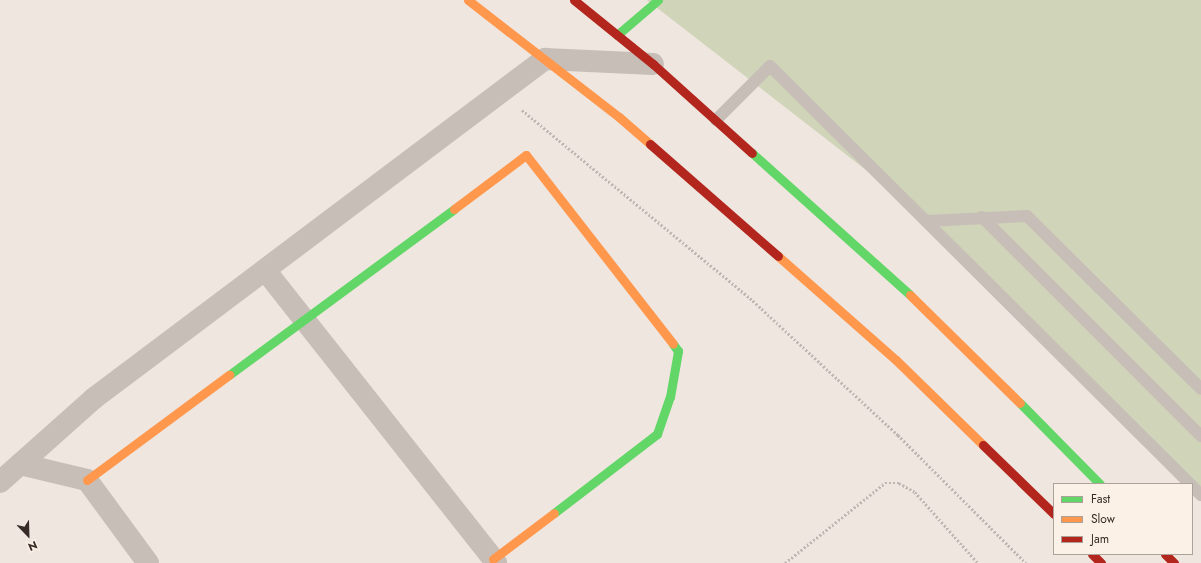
<!DOCTYPE html>
<html>
<head>
<meta charset="utf-8">
<style>
	body { margin:0 }
	#map { position:relative; width:1201px; height:563px; overflow:hidden; background:#eee6df; font-family:Jost,sans-serif }
	div>[style] { position:absolute }
	.green>* { inset:0; background:#d0d4b8 }
	.path>* { height:2.5px; margin-top:-1.25px; transform-origin:0; background:repeating-linear-gradient(90deg,#bfb7b1 0 2px,transparent 0 4px) }
	.lane>* { height:12px; margin:-6px; padding:0 6px; transform-origin:6px; border-radius:6px; background:#c7beb8 }
	.street>* { height:22px; margin:-11px; padding:0 11px; transform-origin:11px; border-radius:11px; background:#c7beb8 }
	.fast>* { height:9px; margin:-4.5px; padding:0 4.5px; transform-origin:4.5px; border-radius:4.5px; background:#63d668 }
	.slow>* { height:9px; margin:-4.5px; padding:0 4.5px; transform-origin:4.5px; border-radius:4.5px; background:#ff974d }
	.jam>* { height:9px; margin:-4.5px; padding:0 4.5px; transform-origin:4.5px; border-radius:4.5px; background:#b3261e }
	span { translate:-50% -50%; white-space:nowrap; text-align:center; line-height:1.15; -webkit-text-stroke:3.5px #fbf1e6; paint-order:stroke }
	.legend { position:absolute; left:1053px; top:483px; width:140px; height:72px; box-sizing:border-box; background:#fbf1e6; border:1px solid #ada29a; margin:0; padding:5px 7px; list-style:none; font-size:12px; color:#382b27 }
	.legend li { display:flex; align-items:center; gap:8px; height:20px }
	.legend b { width:20px; border:1px solid #ada29a }
	.north { position:absolute; left:8px; top:515px; width:40px; height:40px; -webkit-text-stroke:3px #fbf1e6; paint-order:stroke; rotate:157deg; font-size:11px; font-weight:700; line-height:16px; text-align:center; color:#382b27 }
	.north::after { content:''; display:block; margin:auto; width:14px; height:18px; background:#382b27; clip-path:polygon(50% 0,100% 100%,50% 72%,0 100%) }
</style>
</head>
<body>
<div id="map">
	<div class="green">
		<i style="clip-path:polygon(647px 0,1201px 0,1201px 500px,929px 219px)"></i>
	</div>
	<div class="path">
		<i style="left:522px;top:110px;width:296px;rotate:39.5deg"></i>
		<i style="left:750px;top:298px;width:202px;rotate:42.8deg"></i>
		<i style="left:898px;top:435px;width:181px;rotate:45deg"></i>
		<i style="left:785px;top:563px;width:128px;rotate:-38.7deg"></i>
		<i style="left:885px;top:483px;width:14px"></i>
		<i style="left:899px;top:483px;width:18px;rotate:29deg"></i>
		<i style="left:915px;top:492px;width:95px;rotate:48.4deg"></i>
	</div>
	<div class="lane">
		<i style="left:716px;top:120px;width:76px;rotate:-45deg"></i>
		<i style="left:770px;top:66px;width:593px;rotate:44.86deg"></i>
		<i style="left:982px;top:217px;width:310px;rotate:45deg"></i>
		<i style="left:926px;top:221px;width:101px;rotate:-2.8deg"></i>
		<i style="left:1027px;top:216px;width:245px;rotate:44.8deg"></i>
		<i style="left:1192px;top:486px;width:13px;rotate:45deg"></i>
	</div>
	<div class="street">
		<i style="left:265px;top:270px;width:373px;rotate:51.7deg"></i>
		<i style="left:20px;top:464px;width:69px;rotate:13.4deg"></i>
		<i style="left:87px;top:480px;width:103px;rotate:53.7deg"></i>
		<i style="left:0;top:482px;width:125px;rotate:-41.7deg"></i>
		<i style="left:93px;top:399px;width:566px;rotate:-36.95deg"></i>
		<i style="left:545px;top:59px;width:108px;rotate:2.7deg"></i>
	</div>
	<div class="fast">
		<i style="left:617px;top:35px;width:54px;rotate:-40.5deg"></i>
		<i style="left:752px;top:153px;width:212px;rotate:41.9deg"></i>
		<i style="left:229px;top:375px;width:280px;rotate:-36.4deg"></i>
		<i style="left:1020px;top:403px;width:114px;rotate:45.4deg"></i>
		<i style="left:554px;top:513px;width:130px;rotate:-37.5deg"></i>
		<i style="left:657px;top:434px;width:39px;rotate:-71deg"></i>
		<i style="left:670px;top:397px;width:47px;rotate:-80.1deg"></i>
		<i style="left:678px;top:351px;width:9px;rotate:-126deg"></i>
	</div>
	<div class="slow">
		<i style="left:468px;top:0;width:191px;rotate:37.8deg"></i>
		<i style="left:619px;top:117px;width:41px;rotate:41.1deg"></i>
		<i style="left:454px;top:209px;width:90px;rotate:-36.9deg"></i>
		<i style="left:526px;top:155px;width:239px;rotate:52.1deg"></i>
		<i style="left:778px;top:256px;width:157px;rotate:41.4deg"></i>
		<i style="left:896px;top:360px;width:122px;rotate:44.3deg"></i>
		<i style="left:910px;top:295px;width:154px;rotate:44.5deg"></i>
		<i style="left:87px;top:480px;width:177px;rotate:-36.5deg"></i>
		<i style="left:493px;top:559px;width:76px;rotate:-37deg"></i>
	</div>
	<div class="jam">
		<i style="left:574px;top:0;width:102px;rotate:39deg"></i>
		<i style="left:653px;top:64px;width:133px;rotate:42deg"></i>
		<i style="left:650px;top:144px;width:170px;rotate:41.2deg"></i>
		<i style="left:983px;top:445px;width:99px;rotate:44.2deg"></i>
		<i style="left:1092px;top:554px;width:13px;rotate:45deg"></i>
		<i style="left:1165px;top:554px;width:13px;rotate:45deg"></i>
	</div>
	<ul class="legend">
	<li><b style="height:5px;background:#63d668"></b>Fast</li>
	<li><b style="height:5px;background:#ff974d"></b>Slow</li>
	<li><b style="height:5px;background:#b3261e"></b>Jam</li>
	</ul>
	<div class="north">N</div>
</div>
</body>
</html>
